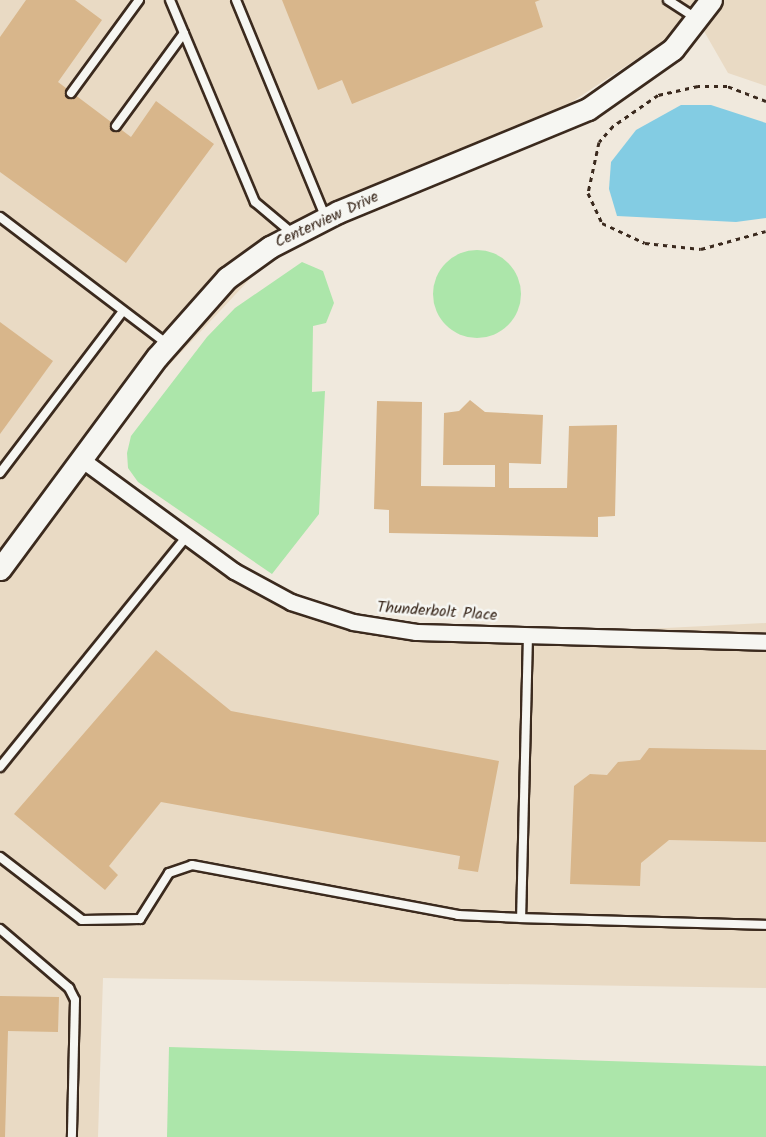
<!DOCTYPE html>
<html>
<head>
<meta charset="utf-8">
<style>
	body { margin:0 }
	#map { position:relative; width:766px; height:1137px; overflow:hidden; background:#f0e9dd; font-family:Kalam,sans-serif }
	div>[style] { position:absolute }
	.built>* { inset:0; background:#e9dac4 }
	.green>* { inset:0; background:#ace6aa }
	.round { border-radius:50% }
	.water>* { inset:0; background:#83cce3 }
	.building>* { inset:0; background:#d8b68b }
	.path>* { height:3px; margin-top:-1.5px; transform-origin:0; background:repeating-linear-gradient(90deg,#3b2a1e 0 4.5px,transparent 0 9px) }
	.roads { filter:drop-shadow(2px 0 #3b2a1e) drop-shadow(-2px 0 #3b2a1e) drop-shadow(0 2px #3b2a1e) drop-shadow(0 -2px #3b2a1e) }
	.lane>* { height:8px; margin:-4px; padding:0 4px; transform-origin:4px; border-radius:4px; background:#f6f6f2 }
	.street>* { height:15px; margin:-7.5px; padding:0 7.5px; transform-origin:7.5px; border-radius:7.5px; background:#f6f6f2 }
	.secondary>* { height:21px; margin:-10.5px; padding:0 10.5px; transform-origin:10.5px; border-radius:10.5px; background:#f6f6f2 }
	span { translate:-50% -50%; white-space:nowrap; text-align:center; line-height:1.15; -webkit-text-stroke:5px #f6f6f2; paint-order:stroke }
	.street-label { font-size:16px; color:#3b2a1e }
</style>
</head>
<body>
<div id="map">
	<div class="built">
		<i style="clip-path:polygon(0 0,766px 0,766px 86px,728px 73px,697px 19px,513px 141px,292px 234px,81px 459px,186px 537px,353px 622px,528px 635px,766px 623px,766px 988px,103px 978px,98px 1137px,0 1137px)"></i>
	</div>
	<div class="green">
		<i class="round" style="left:433px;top:250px;width:88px;height:88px"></i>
		<i style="clip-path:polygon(302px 262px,323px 271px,334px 303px,326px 323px,313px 326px,312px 392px,325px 391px,319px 514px,272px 574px,138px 482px,128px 468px,127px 453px,131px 436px,207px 337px,235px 308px)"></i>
		<i style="clip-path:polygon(169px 1047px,766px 1066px,766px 1137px,167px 1137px)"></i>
	</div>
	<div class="water">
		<i style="clip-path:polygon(681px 105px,711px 105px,766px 123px,766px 218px,736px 222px,617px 216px,609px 189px,611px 162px,636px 130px)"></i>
	</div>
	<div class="building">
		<i style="clip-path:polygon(26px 0,75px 0,102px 20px,58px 82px,131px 137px,156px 101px,214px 144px,126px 263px,0 172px,0 37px)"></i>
		<i style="clip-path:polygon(282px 0,540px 0,535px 2px,543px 27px,352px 104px,342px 80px,318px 90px)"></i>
		<i style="clip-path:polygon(0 322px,53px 361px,0 434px)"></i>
		<i style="clip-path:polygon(470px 400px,485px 412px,543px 415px,541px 464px,509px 463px,509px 488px,567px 488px,569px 426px,617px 425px,615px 516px,598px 517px,598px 537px,389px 533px,389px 510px,374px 509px,377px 401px,422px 402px,421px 486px,495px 487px,495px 465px,443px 465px,444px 413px,459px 411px)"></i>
		<i style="clip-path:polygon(156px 650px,231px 711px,499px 761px,478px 872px,458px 869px,460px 856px,161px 802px,109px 866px,118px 875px,105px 890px,14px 814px)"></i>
		<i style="clip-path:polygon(649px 748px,766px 750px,766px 842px,669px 840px,641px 863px,640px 886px,570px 884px,574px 786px,590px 774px,607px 775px,618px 762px,640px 760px)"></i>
		<i style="clip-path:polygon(0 996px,59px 997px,58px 1032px,8px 1031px,5px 1137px,0 1137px)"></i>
	</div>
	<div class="path">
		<i style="left:766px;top:101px;width:42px;rotate:-159deg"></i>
		<i style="left:727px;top:86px;width:29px;rotate:180deg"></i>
		<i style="left:698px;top:86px;width:41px;rotate:167.3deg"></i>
		<i style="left:658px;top:95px;width:55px;rotate:145.4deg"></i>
		<i style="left:613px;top:126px;width:21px;rotate:131deg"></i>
		<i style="left:599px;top:142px;width:52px;rotate:102.2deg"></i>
		<i style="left:588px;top:193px;width:33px;rotate:65deg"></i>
		<i style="left:602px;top:223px;width:47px;rotate:24.9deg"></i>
		<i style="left:645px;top:243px;width:56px;rotate:6.1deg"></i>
		<i style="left:701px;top:249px;width:67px;rotate:-15.5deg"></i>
	</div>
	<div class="roads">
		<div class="lane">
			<i style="left:170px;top:0;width:219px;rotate:67.2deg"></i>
			<i style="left:255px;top:202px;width:48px;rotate:40deg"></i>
			<i style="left:236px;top:0;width:236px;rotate:67.6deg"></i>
			<i style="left:668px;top:0;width:33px;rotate:33deg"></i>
			<i style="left:71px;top:93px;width:115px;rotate:-53.8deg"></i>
			<i style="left:116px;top:126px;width:115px;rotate:-53.8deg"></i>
			<i style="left:0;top:217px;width:208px;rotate:37.2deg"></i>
			<i style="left:0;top:473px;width:203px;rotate:-52.8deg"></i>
			<i style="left:528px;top:635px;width:283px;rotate:91.4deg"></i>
			<i style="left:521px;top:918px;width:245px;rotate:1.6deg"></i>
			<i style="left:0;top:767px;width:296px;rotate:-51deg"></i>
			<i style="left:0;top:857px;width:103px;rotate:37.5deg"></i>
			<i style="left:82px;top:920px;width:58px;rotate:-1deg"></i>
			<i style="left:140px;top:919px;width:54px;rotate:-57.8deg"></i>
			<i style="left:169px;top:873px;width:24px;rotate:-19deg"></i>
			<i style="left:192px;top:865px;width:271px;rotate:10.6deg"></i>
			<i style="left:458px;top:915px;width:63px;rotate:2.7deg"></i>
			<i style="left:0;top:929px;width:91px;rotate:40.5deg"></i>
			<i style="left:69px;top:988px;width:13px;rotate:63deg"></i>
			<i style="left:75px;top:1000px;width:137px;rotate:91.3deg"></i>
		</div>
		<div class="street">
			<i style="left:81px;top:459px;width:190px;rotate:36.2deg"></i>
			<i style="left:234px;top:571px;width:65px;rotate:28.5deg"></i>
			<i style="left:291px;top:602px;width:65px;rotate:17.9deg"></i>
			<i style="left:353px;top:622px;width:64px;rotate:9deg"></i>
			<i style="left:416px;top:632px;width:350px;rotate:1.6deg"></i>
		</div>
		<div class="secondary">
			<i style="left:0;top:569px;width:264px;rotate:-53.5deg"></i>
			<i style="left:157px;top:357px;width:106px;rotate:-48.5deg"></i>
			<i style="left:227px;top:278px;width:53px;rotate:-35.8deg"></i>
			<i style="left:270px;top:247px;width:76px;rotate:-27.2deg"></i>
			<i style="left:338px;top:212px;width:270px;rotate:-22.4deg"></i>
			<i style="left:588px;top:109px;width:104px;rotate:-35.2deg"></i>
			<i style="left:673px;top:49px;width:62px;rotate:-52.2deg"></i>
		</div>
	</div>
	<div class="street-label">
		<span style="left:327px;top:220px;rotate:-25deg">Centerview Drive</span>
		<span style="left:437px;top:612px;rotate:4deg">Thunderbolt Place</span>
	</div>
</div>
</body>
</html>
